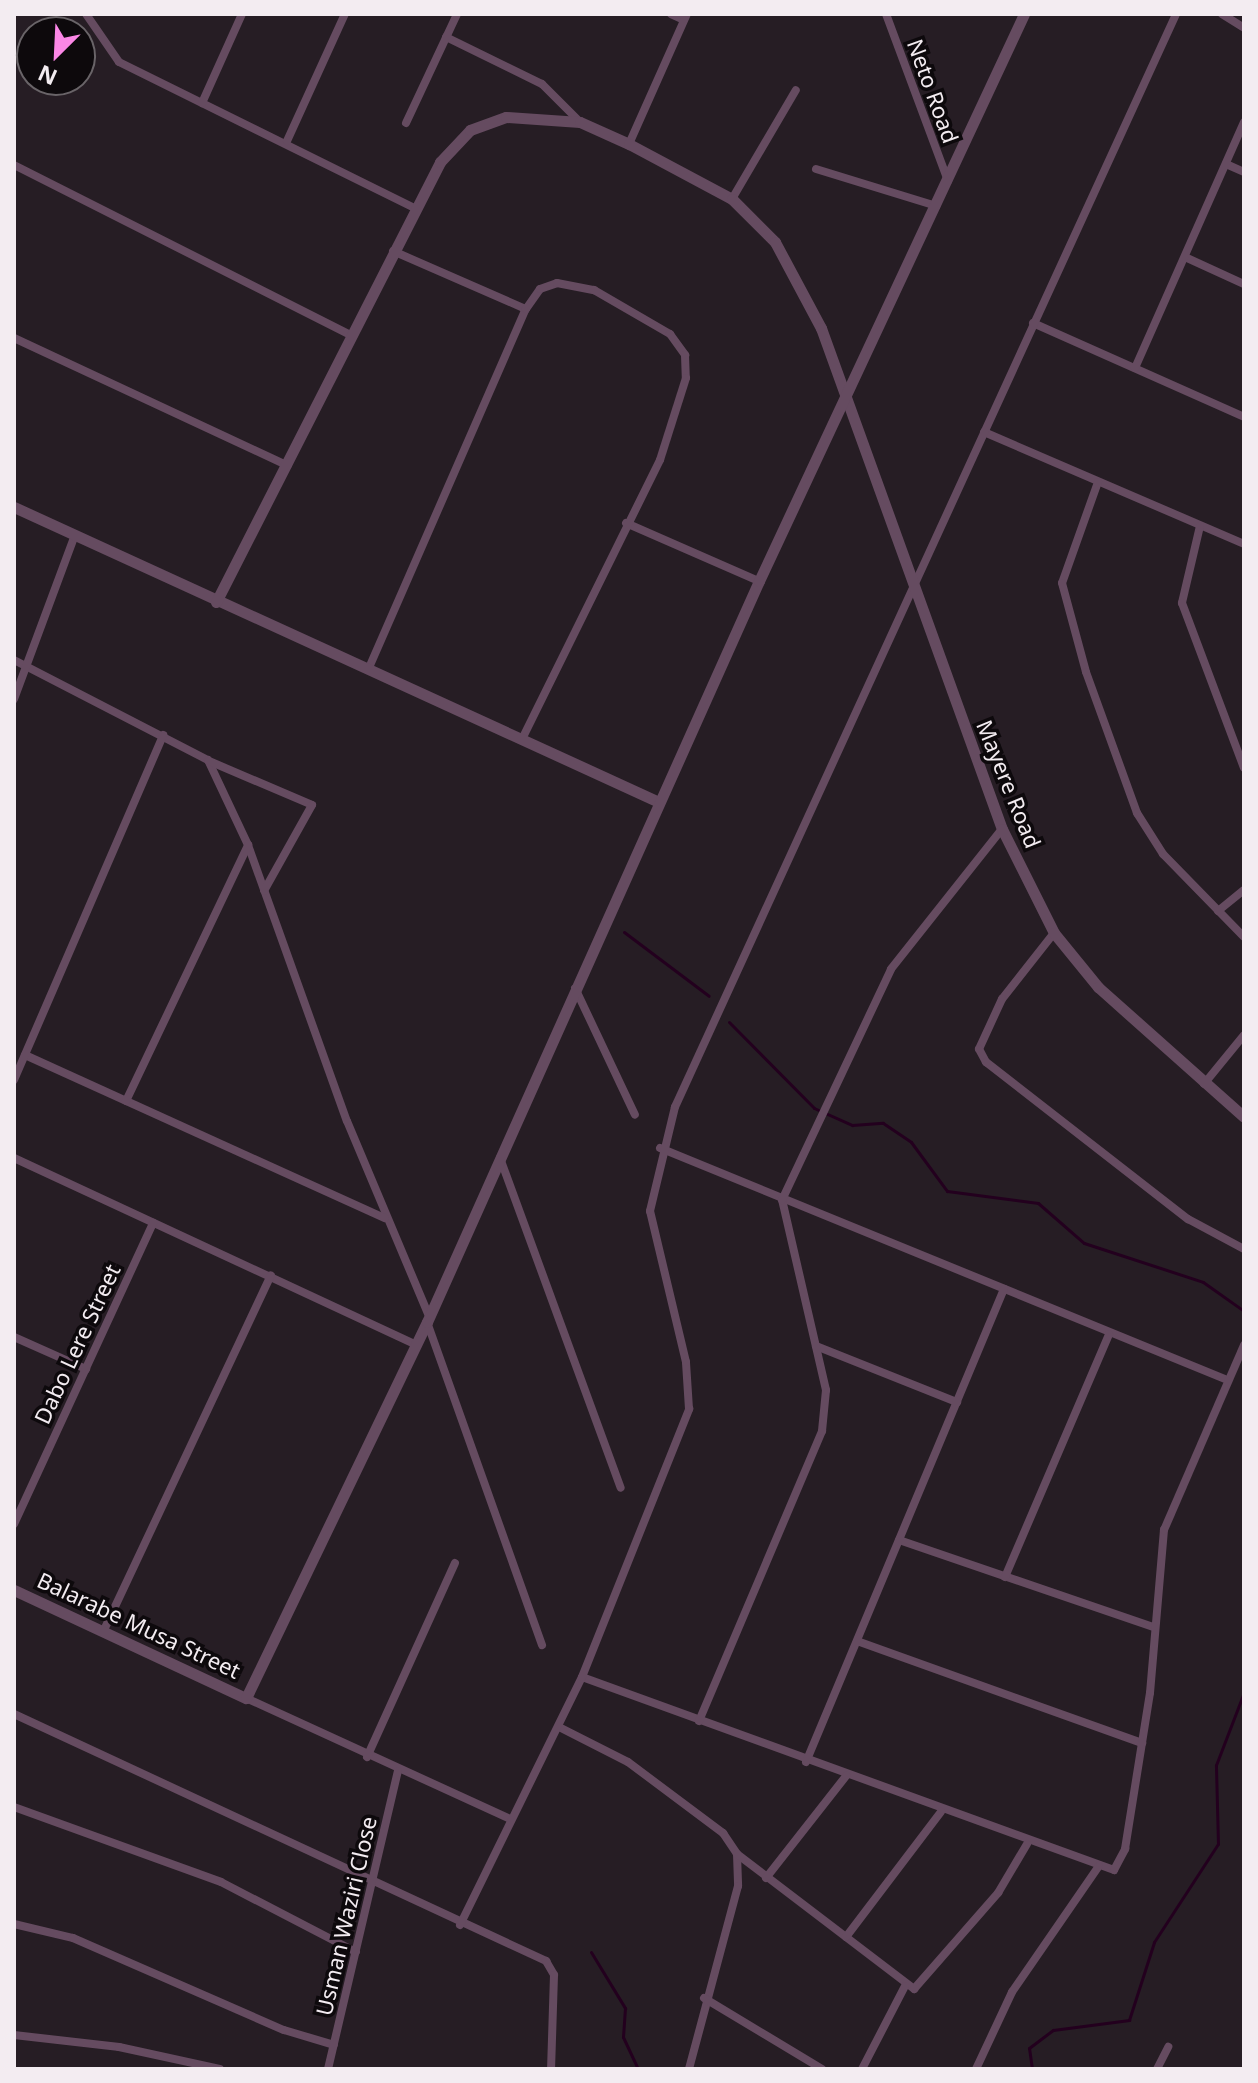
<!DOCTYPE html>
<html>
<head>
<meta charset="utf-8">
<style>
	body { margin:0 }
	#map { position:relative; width:1258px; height:2083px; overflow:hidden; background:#261d24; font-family:"Noto Sans",sans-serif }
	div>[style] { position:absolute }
	.stream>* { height:3px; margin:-1.5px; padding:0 1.5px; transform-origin:1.5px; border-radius:1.5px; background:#23001e }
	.minor>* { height:8px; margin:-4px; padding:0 4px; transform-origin:4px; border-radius:4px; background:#654b60 }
	.tertiary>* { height:11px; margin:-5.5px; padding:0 5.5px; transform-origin:5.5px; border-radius:5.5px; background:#654b60 }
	span { translate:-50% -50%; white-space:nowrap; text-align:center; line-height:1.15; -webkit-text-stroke:7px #0d090c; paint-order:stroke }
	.street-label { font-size:22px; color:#f3ecf1 }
	.frame { position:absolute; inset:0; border:16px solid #f3ecf1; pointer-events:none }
	.north { position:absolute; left:16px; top:16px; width:80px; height:80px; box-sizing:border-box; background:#0d090c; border:2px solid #696468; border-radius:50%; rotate:204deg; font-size:22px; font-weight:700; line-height:32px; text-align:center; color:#f3ecf1 }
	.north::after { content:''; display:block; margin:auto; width:28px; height:36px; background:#fb87e6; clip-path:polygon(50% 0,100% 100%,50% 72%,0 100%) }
</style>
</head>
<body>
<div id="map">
	<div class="stream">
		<i style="left:624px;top:932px;width:106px;rotate:37deg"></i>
		<i style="left:729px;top:1022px;width:121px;rotate:45.3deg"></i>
		<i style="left:814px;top:1108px;width:42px;rotate:24.1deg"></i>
		<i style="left:852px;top:1125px;width:31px;rotate:-4deg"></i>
		<i style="left:883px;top:1123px;width:34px;rotate:34deg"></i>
		<i style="left:911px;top:1142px;width:61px;rotate:53.7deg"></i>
		<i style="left:947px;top:1191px;width:92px;rotate:7.5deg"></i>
		<i style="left:1038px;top:1203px;width:61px;rotate:41deg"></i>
		<i style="left:1084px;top:1243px;width:125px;rotate:18.1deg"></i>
		<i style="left:1203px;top:1282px;width:50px;rotate:35.3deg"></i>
		<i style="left:591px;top:1952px;width:66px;rotate:58.7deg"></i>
		<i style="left:625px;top:2008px;width:29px;rotate:94deg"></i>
		<i style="left:623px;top:2037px;width:35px;rotate:65deg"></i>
		<i style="left:1032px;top:2069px;width:21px;rotate:-98deg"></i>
		<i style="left:1029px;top:2048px;width:30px;rotate:-37deg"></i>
		<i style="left:1053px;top:2030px;width:77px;rotate:-7.5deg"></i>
		<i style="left:1129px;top:2020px;width:82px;rotate:-72.2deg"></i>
		<i style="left:1154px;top:1942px;width:117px;rotate:-56.9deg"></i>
		<i style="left:1218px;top:1844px;width:79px;rotate:-91.5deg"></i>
		<i style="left:1216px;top:1765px;width:78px;rotate:-69deg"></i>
	</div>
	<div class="minor">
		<i style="left:86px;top:14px;width:58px;rotate:55.5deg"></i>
		<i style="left:119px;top:62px;width:329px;rotate:26.3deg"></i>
		<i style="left:671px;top:14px;width:14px;rotate:25deg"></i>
		<i style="left:886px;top:14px;width:178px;rotate:69.6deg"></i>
		<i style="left:1222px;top:14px;width:26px;rotate:32deg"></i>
		<i style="left:446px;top:37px;width:107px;rotate:26.1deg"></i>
		<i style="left:542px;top:84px;width:52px;rotate:45deg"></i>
		<i style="left:202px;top:103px;width:98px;rotate:-65.8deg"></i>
		<i style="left:406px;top:123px;width:120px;rotate:-64.9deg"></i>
		<i style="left:287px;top:141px;width:140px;rotate:-65.5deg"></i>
		<i style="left:629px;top:144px;width:142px;rotate:-66deg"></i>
		<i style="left:1226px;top:164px;width:20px;rotate:24deg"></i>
		<i style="left:14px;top:165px;width:380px;rotate:26.8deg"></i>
		<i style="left:816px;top:169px;width:126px;rotate:17.1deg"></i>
		<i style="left:732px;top:199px;width:126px;rotate:-59.6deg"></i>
		<i style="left:393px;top:251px;width:145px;rotate:23.6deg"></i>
		<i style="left:1185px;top:257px;width:65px;rotate:24.6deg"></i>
		<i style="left:1033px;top:323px;width:231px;rotate:24deg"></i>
		<i style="left:14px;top:338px;width:302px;rotate:25deg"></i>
		<i style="left:1135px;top:368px;width:269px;rotate:-66.1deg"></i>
		<i style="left:984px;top:432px;width:283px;rotate:23.3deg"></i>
		<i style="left:1098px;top:482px;width:107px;rotate:109.6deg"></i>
		<i style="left:1062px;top:583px;width:92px;rotate:74.9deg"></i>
		<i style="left:1086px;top:672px;width:150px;rotate:70.1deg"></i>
		<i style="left:1137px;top:813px;width:49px;rotate:57.6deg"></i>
		<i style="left:1163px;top:854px;width:116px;rotate:45.7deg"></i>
		<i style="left:626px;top:523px;width:145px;rotate:23.6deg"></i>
		<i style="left:1200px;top:526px;width:79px;rotate:103.2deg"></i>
		<i style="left:1182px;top:603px;width:176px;rotate:69.4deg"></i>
		<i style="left:14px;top:660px;width:218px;rotate:27.3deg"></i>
		<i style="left:208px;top:760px;width:94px;rotate:64.8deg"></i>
		<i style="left:248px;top:845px;width:293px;rotate:70.3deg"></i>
		<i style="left:347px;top:1121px;width:209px;rotate:67.2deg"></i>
		<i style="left:368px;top:670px;width:394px;rotate:-66.4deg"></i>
		<i style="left:526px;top:309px;width:24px;rotate:-55deg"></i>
		<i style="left:540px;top:289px;width:18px;rotate:-19deg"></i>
		<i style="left:557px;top:283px;width:38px;rotate:11deg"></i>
		<i style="left:594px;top:290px;width:88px;rotate:30.1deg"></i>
		<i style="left:670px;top:334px;width:26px;rotate:54deg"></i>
		<i style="left:685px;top:355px;width:23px;rotate:88deg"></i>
		<i style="left:686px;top:378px;width:86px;rotate:107.6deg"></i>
		<i style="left:660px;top:460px;width:311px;rotate:116.3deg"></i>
		<i style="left:14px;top:699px;width:175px;rotate:-69.6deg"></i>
		<i style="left:209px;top:761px;width:112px;rotate:23.1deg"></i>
		<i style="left:312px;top:805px;width:98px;rotate:119.2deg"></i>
		<i style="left:1218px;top:911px;width:33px;rotate:-39deg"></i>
		<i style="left:1054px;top:933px;width:84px;rotate:128.2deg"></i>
		<i style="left:1002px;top:999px;width:55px;rotate:114.7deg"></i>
		<i style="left:979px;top:1049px;width:15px;rotate:62deg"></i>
		<i style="left:986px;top:1062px;width:256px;rotate:37.9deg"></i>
		<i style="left:1188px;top:1219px;width:64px;rotate:28.2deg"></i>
		<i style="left:575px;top:988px;width:140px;rotate:64.7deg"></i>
		<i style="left:25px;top:1055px;width:395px;rotate:24.4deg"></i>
		<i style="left:14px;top:1080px;width:376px;rotate:-66.6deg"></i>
		<i style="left:1204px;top:1084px;width:63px;rotate:-50.8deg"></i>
		<i style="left:126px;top:1101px;width:284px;rotate:-64.5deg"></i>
		<i style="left:660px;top:1148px;width:610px;rotate:22.24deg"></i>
		<i style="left:14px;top:1158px;width:440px;rotate:24.9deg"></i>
		<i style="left:500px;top:1158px;width:351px;rotate:69.9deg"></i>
		<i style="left:427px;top:1322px;width:343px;rotate:70.4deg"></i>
		<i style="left:14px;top:1337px;width:79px;rotate:24deg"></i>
		<i style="left:816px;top:1346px;width:152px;rotate:21.7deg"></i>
		<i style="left:14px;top:1524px;width:332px;rotate:-65.2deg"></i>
		<i style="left:899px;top:1540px;width:268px;rotate:18.9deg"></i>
		<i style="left:1005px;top:1577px;width:264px;rotate:-66.8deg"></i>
		<i style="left:104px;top:1630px;width:392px;rotate:-64.8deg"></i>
		<i style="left:857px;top:1641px;width:303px;rotate:19.7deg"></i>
		<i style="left:582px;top:1677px;width:566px;rotate:19.94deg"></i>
		<i style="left:1114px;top:1870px;width:24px;rotate:-62deg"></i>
		<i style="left:1125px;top:1849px;width:158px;rotate:-80.9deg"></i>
		<i style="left:1150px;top:1693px;width:164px;rotate:-85.1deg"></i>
		<i style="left:1164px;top:1530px;width:202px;rotate:-66.6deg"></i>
		<i style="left:246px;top:1698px;width:288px;rotate:24.6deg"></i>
		<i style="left:14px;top:1714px;width:587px;rotate:24.9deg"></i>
		<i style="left:546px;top:1961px;width:16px;rotate:60deg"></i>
		<i style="left:554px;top:1975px;width:94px;rotate:91.8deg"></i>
		<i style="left:699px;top:1721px;width:315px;rotate:-67deg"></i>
		<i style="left:822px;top:1431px;width:41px;rotate:-84.4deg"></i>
		<i style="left:826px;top:1390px;width:195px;rotate:-103deg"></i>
		<i style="left:782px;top:1200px;width:255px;rotate:-64.7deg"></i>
		<i style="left:891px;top:969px;width:179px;rotate:-51.6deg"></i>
		<i style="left:559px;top:1727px;width:77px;rotate:26.9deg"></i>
		<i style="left:628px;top:1762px;width:119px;rotate:36.8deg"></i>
		<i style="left:723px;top:1833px;width:25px;rotate:56deg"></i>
		<i style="left:737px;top:1854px;width:32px;rotate:88deg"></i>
		<i style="left:738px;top:1886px;width:189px;rotate:105deg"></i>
		<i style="left:367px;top:1757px;width:213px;rotate:-65.6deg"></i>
		<i style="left:806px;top:1762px;width:513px;rotate:-67.29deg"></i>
		<i style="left:14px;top:1807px;width:220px;rotate:19.9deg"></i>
		<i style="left:221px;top:1882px;width:152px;rotate:27.4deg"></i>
		<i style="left:737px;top:1854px;width:223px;rotate:37.3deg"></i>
		<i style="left:914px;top:1989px;width:128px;rotate:-48.8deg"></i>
		<i style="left:998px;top:1893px;width:57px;rotate:-59.4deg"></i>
		<i style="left:766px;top:1878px;width:130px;rotate:-51.9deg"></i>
		<i style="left:14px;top:1924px;width:61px;rotate:13.3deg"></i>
		<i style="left:73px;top:1938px;width:230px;rotate:23.6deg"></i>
		<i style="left:284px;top:2030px;width:52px;rotate:16.7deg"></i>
		<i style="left:460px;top:1925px;width:276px;rotate:-63.8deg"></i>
		<i style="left:582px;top:1677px;width:289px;rotate:-68.2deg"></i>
		<i style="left:689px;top:1409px;width:47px;rotate:-93.7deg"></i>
		<i style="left:686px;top:1362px;width:155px;rotate:-103.4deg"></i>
		<i style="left:650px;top:1211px;width:107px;rotate:-76.5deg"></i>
		<i style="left:675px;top:1107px;width:1202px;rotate:-65.37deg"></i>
		<i style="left:846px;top:1937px;width:157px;rotate:-52.8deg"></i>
		<i style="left:704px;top:1998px;width:138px;rotate:31deg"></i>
		<i style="left:14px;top:2035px;width:106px;rotate:6.5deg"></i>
		<i style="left:119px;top:2047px;width:103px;rotate:12.3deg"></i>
		<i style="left:328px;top:2069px;width:306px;rotate:-76.8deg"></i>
		<i style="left:862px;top:2069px;width:93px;rotate:-62.6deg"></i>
		<i style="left:976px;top:2069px;width:85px;rotate:-64.9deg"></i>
		<i style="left:1012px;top:1992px;width:153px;rotate:-55.4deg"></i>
		<i style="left:1157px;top:2069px;width:25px;rotate:-63deg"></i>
	</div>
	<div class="tertiary">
		<i style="left:14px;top:507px;width:709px;rotate:24.58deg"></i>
		<i style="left:216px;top:602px;width:494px;rotate:-63deg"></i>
		<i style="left:440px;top:162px;width:44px;rotate:-46.8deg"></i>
		<i style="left:470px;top:130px;width:38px;rotate:-20deg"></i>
		<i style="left:506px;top:117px;width:74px;rotate:3.9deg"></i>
		<i style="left:580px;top:122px;width:54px;rotate:24.2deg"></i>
		<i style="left:629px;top:144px;width:117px;rotate:28.1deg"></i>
		<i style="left:732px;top:199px;width:61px;rotate:45deg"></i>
		<i style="left:775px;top:242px;width:98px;rotate:61.9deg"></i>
		<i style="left:821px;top:328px;width:533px;rotate:70.14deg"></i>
		<i style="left:1002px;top:829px;width:116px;rotate:63.4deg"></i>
		<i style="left:1054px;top:933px;width:70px;rotate:50.8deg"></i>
		<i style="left:1098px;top:987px;width:195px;rotate:41.7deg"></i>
		<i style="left:14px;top:1590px;width:256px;rotate:25deg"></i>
		<i style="left:246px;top:1698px;width:417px;rotate:-64.3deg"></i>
		<i style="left:427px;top:1322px;width:812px;rotate:-65.87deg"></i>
		<i style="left:759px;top:581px;width:626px;rotate:-64.95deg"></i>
	</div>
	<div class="street-label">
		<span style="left:933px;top:91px;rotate:70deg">Neto Road</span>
		<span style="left:1009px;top:784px;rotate:68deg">Mayere Road</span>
		<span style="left:77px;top:1344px;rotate:-65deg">Dabo Lere Street</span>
		<span style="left:139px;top:1625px;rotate:25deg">Balarabe Musa Street</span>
		<span style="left:346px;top:1916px;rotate:-77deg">Usman Waziri Close</span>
	</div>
	<div class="frame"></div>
	<div class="north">N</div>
</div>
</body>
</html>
